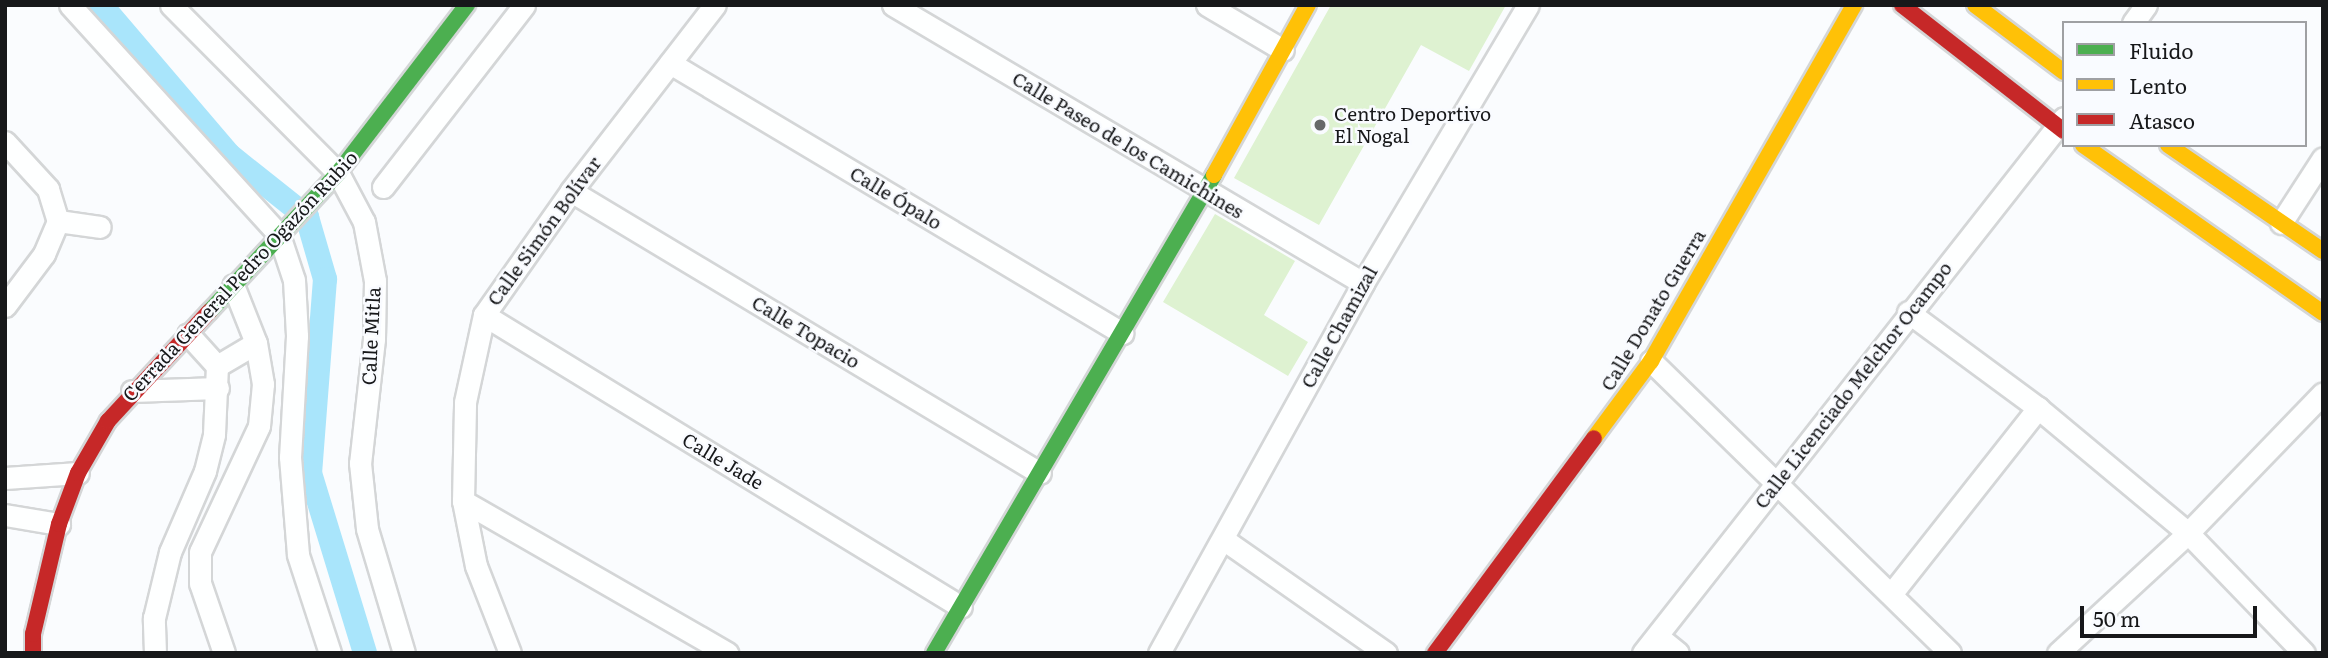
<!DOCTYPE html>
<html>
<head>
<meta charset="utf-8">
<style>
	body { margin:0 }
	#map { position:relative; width:2328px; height:658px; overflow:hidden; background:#fafcfe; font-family:Literata,serif }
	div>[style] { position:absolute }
	.green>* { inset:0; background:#def2d1 }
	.canal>* { height:24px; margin:-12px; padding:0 12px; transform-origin:12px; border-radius:12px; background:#a9e5fb }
	.roads { filter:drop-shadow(2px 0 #d4d6d7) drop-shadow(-2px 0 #d4d6d7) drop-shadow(0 2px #d4d6d7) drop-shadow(0 -2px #d4d6d7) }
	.street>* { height:21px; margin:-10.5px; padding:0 10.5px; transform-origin:10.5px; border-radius:10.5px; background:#feffff }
	.fast>* { height:16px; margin:-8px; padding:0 8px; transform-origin:8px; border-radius:8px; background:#4caf50 }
	.slow>* { height:16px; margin:-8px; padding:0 8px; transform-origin:8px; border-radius:8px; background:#ffc107 }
	.jam>* { height:16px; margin:-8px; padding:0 8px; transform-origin:8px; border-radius:8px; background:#c62828 }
	.dots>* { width:19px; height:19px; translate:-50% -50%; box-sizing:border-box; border:4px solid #f9fbff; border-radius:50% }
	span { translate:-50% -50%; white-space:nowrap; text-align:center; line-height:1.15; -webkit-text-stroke:5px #f9fbff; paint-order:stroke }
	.poi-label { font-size:19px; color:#17181a }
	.left { translate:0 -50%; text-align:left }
	.street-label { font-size:19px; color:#17181a }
	.frame { position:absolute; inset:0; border:7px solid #17181a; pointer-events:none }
	.legend { position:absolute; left:2062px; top:21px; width:245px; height:126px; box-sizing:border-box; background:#f9fbff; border:2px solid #9fa0a3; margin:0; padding:9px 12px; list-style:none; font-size:21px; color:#17181a }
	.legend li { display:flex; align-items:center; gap:14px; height:35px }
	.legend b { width:35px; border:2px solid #9fa0a3 }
	.scale { position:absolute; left:2080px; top:606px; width:177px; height:32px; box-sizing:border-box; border:4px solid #17181a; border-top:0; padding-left:9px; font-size:21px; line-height:24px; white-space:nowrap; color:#17181a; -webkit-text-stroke:5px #f9fbff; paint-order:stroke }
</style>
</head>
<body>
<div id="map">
	<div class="green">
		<i style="clip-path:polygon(1331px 5px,1506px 5px,1469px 71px,1421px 45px,1319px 225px,1234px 178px)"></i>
		<i style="clip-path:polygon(1215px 214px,1295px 261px,1264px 315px,1308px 342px,1288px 376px,1163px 302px)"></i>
	</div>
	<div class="canal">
		<i style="left:101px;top:5px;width:197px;rotate:49.5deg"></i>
		<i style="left:229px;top:155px;width:100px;rotate:38.5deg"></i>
		<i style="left:307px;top:217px;width:65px;rotate:73.8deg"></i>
		<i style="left:325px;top:279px;width:195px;rotate:94.4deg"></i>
		<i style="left:310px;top:473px;width:188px;rotate:73deg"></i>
	</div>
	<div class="roads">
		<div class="street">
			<i style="left:70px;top:5px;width:311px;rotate:47.7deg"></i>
			<i style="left:279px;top:235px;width:47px;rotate:71.6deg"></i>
			<i style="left:294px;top:280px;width:56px;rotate:86.9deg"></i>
			<i style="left:297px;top:336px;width:121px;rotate:93.3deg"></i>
			<i style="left:290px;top:457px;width:98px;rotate:85.3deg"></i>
			<i style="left:298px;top:555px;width:103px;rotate:71.9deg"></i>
			<i style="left:171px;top:5px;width:237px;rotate:45.2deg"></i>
			<i style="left:338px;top:173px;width:55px;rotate:62deg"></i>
			<i style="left:364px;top:222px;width:60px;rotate:79.4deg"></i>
			<i style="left:375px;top:281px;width:58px;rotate:91deg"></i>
			<i style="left:374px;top:339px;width:125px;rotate:96.4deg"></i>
			<i style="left:360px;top:463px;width:66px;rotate:83.9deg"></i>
			<i style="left:367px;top:529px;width:129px;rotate:73.4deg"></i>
			<i style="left:893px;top:5px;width:546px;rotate:30.6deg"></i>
			<i style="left:1207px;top:5px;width:88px;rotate:30.6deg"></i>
			<i style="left:2133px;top:23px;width:22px;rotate:-54deg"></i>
			<i style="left:670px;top:63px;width:527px;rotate:30.85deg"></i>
			<i style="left:5px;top:142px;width:64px;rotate:47.5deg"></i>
			<i style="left:48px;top:189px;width:34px;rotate:73deg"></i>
			<i style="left:58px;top:221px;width:36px;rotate:113deg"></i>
			<i style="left:44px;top:254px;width:65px;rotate:126.9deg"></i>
			<i style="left:383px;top:187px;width:230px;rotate:-52.2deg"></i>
			<i style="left:571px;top:191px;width:547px;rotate:31.02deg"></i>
			<i style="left:58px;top:221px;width:42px;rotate:8.1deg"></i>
			<i style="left:2281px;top:223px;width:77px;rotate:-57.1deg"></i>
			<i style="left:1908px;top:312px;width:162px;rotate:36.4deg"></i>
			<i style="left:2038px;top:408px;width:195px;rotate:39.8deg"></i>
			<i style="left:2188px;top:533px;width:167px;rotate:46deg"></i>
			<i style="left:484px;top:315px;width:559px;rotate:31.47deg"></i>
			<i style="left:1651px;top:361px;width:418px;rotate:44.3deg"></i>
			<i style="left:217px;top:366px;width:45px;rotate:-30.5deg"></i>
			<i style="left:132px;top:391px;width:86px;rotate:-2deg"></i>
			<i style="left:5px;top:478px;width:73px;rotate:-3.9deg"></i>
			<i style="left:463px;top:501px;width:305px;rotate:29.9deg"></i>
			<i style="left:5px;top:515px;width:55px;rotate:9.5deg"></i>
			<i style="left:1223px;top:539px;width:199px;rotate:35deg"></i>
			<i style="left:1892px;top:593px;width:236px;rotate:-51.7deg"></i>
			<i style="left:1657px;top:636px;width:27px;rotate:39deg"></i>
			<i style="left:155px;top:653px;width:35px;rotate:-92deg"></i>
			<i style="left:154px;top:618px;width:68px;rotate:-76.4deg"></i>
			<i style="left:170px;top:552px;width:88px;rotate:-66.6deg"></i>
			<i style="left:205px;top:471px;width:38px;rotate:-76deg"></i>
			<i style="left:214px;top:434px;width:68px;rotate:-87.5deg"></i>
			<i style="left:217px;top:366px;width:43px;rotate:-132.2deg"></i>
			<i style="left:224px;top:653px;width:74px;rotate:-108.9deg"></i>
			<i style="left:200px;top:583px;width:31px;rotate:-90deg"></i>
			<i style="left:200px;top:552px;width:139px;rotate:-64.9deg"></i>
			<i style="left:259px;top:426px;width:42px;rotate:-84.6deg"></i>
			<i style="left:263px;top:384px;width:42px;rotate:-99.7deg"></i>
			<i style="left:256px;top:343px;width:62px;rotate:-111.6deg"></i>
			<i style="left:510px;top:653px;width:93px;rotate:-111.3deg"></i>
			<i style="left:476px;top:566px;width:66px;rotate:-101.3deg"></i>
			<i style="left:463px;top:501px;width:99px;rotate:-88.8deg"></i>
			<i style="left:465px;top:402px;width:89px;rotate:-77.7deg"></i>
			<i style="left:484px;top:315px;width:151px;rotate:-54.9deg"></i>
			<i style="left:571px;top:191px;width:235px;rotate:-52.3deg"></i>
			<i style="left:1159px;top:653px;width:423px;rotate:-61.1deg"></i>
			<i style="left:1363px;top:283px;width:323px;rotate:-59.3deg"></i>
			<i style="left:1643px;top:653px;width:681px;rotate:-51.8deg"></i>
			<i style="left:2058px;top:653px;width:177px;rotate:-42.7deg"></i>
			<i style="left:2188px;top:533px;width:194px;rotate:-46deg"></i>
		</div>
		<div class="fast">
			<i style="left:209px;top:312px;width:190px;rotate:-47.1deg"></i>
			<i style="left:338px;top:173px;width:212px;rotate:-52.5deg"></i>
			<i style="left:934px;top:653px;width:554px;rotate:-59.64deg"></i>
		</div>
		<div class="slow">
			<i style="left:1975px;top:5px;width:111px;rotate:37deg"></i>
			<i style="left:2083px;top:145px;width:293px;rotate:35deg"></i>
			<i style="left:2168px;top:145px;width:188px;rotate:34.4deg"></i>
			<i style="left:1214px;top:175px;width:194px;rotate:-61.1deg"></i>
			<i style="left:1594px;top:438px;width:96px;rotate:-53.5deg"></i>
			<i style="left:1651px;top:361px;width:410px;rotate:-60.3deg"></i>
		</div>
		<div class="jam">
			<i style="left:1902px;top:5px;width:205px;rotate:37.9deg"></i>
			<i style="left:33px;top:653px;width:19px;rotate:-90deg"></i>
			<i style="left:33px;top:634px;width:113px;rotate:-76.7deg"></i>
			<i style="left:59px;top:524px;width:54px;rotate:-69.6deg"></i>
			<i style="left:78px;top:473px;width:60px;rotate:-60deg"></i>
			<i style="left:108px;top:421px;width:149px;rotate:-47.2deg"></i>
			<i style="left:1435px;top:653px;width:267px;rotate:-53.5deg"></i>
		</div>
	</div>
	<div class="dots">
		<i style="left:1320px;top:125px;background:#66686a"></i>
	</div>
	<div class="poi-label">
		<span class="left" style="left:1334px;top:125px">Centro Deportivo<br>El Nogal</span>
	</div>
	<div class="street-label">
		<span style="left:1128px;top:145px;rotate:31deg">Calle Paseo de los Camichines</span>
		<span style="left:896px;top:198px;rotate:31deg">Calle Ópalo</span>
		<span style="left:544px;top:231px;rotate:-54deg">Calle Simón Bolívar</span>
		<span style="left:240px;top:276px;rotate:-47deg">Cerrada General Pedro Ogazón Rubio</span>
		<span style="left:1653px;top:310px;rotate:-59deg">Calle Donato Guerra</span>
		<span style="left:1339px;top:327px;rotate:-61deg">Calle Chamizal</span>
		<span style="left:806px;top:332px;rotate:31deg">Calle Topacio</span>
		<span style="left:371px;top:336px;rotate:-87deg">Calle Mitla</span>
		<span style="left:1853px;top:385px;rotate:-52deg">Calle Licenciado Melchor Ocampo</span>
		<span style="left:723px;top:461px;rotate:31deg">Calle Jade</span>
	</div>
	<div class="frame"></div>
	<ul class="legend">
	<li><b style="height:9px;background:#4caf50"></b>Fluido</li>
	<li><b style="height:9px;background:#ffc107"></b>Lento</li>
	<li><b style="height:9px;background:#c62828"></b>Atasco</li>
	</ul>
	<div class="scale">50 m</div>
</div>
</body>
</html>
